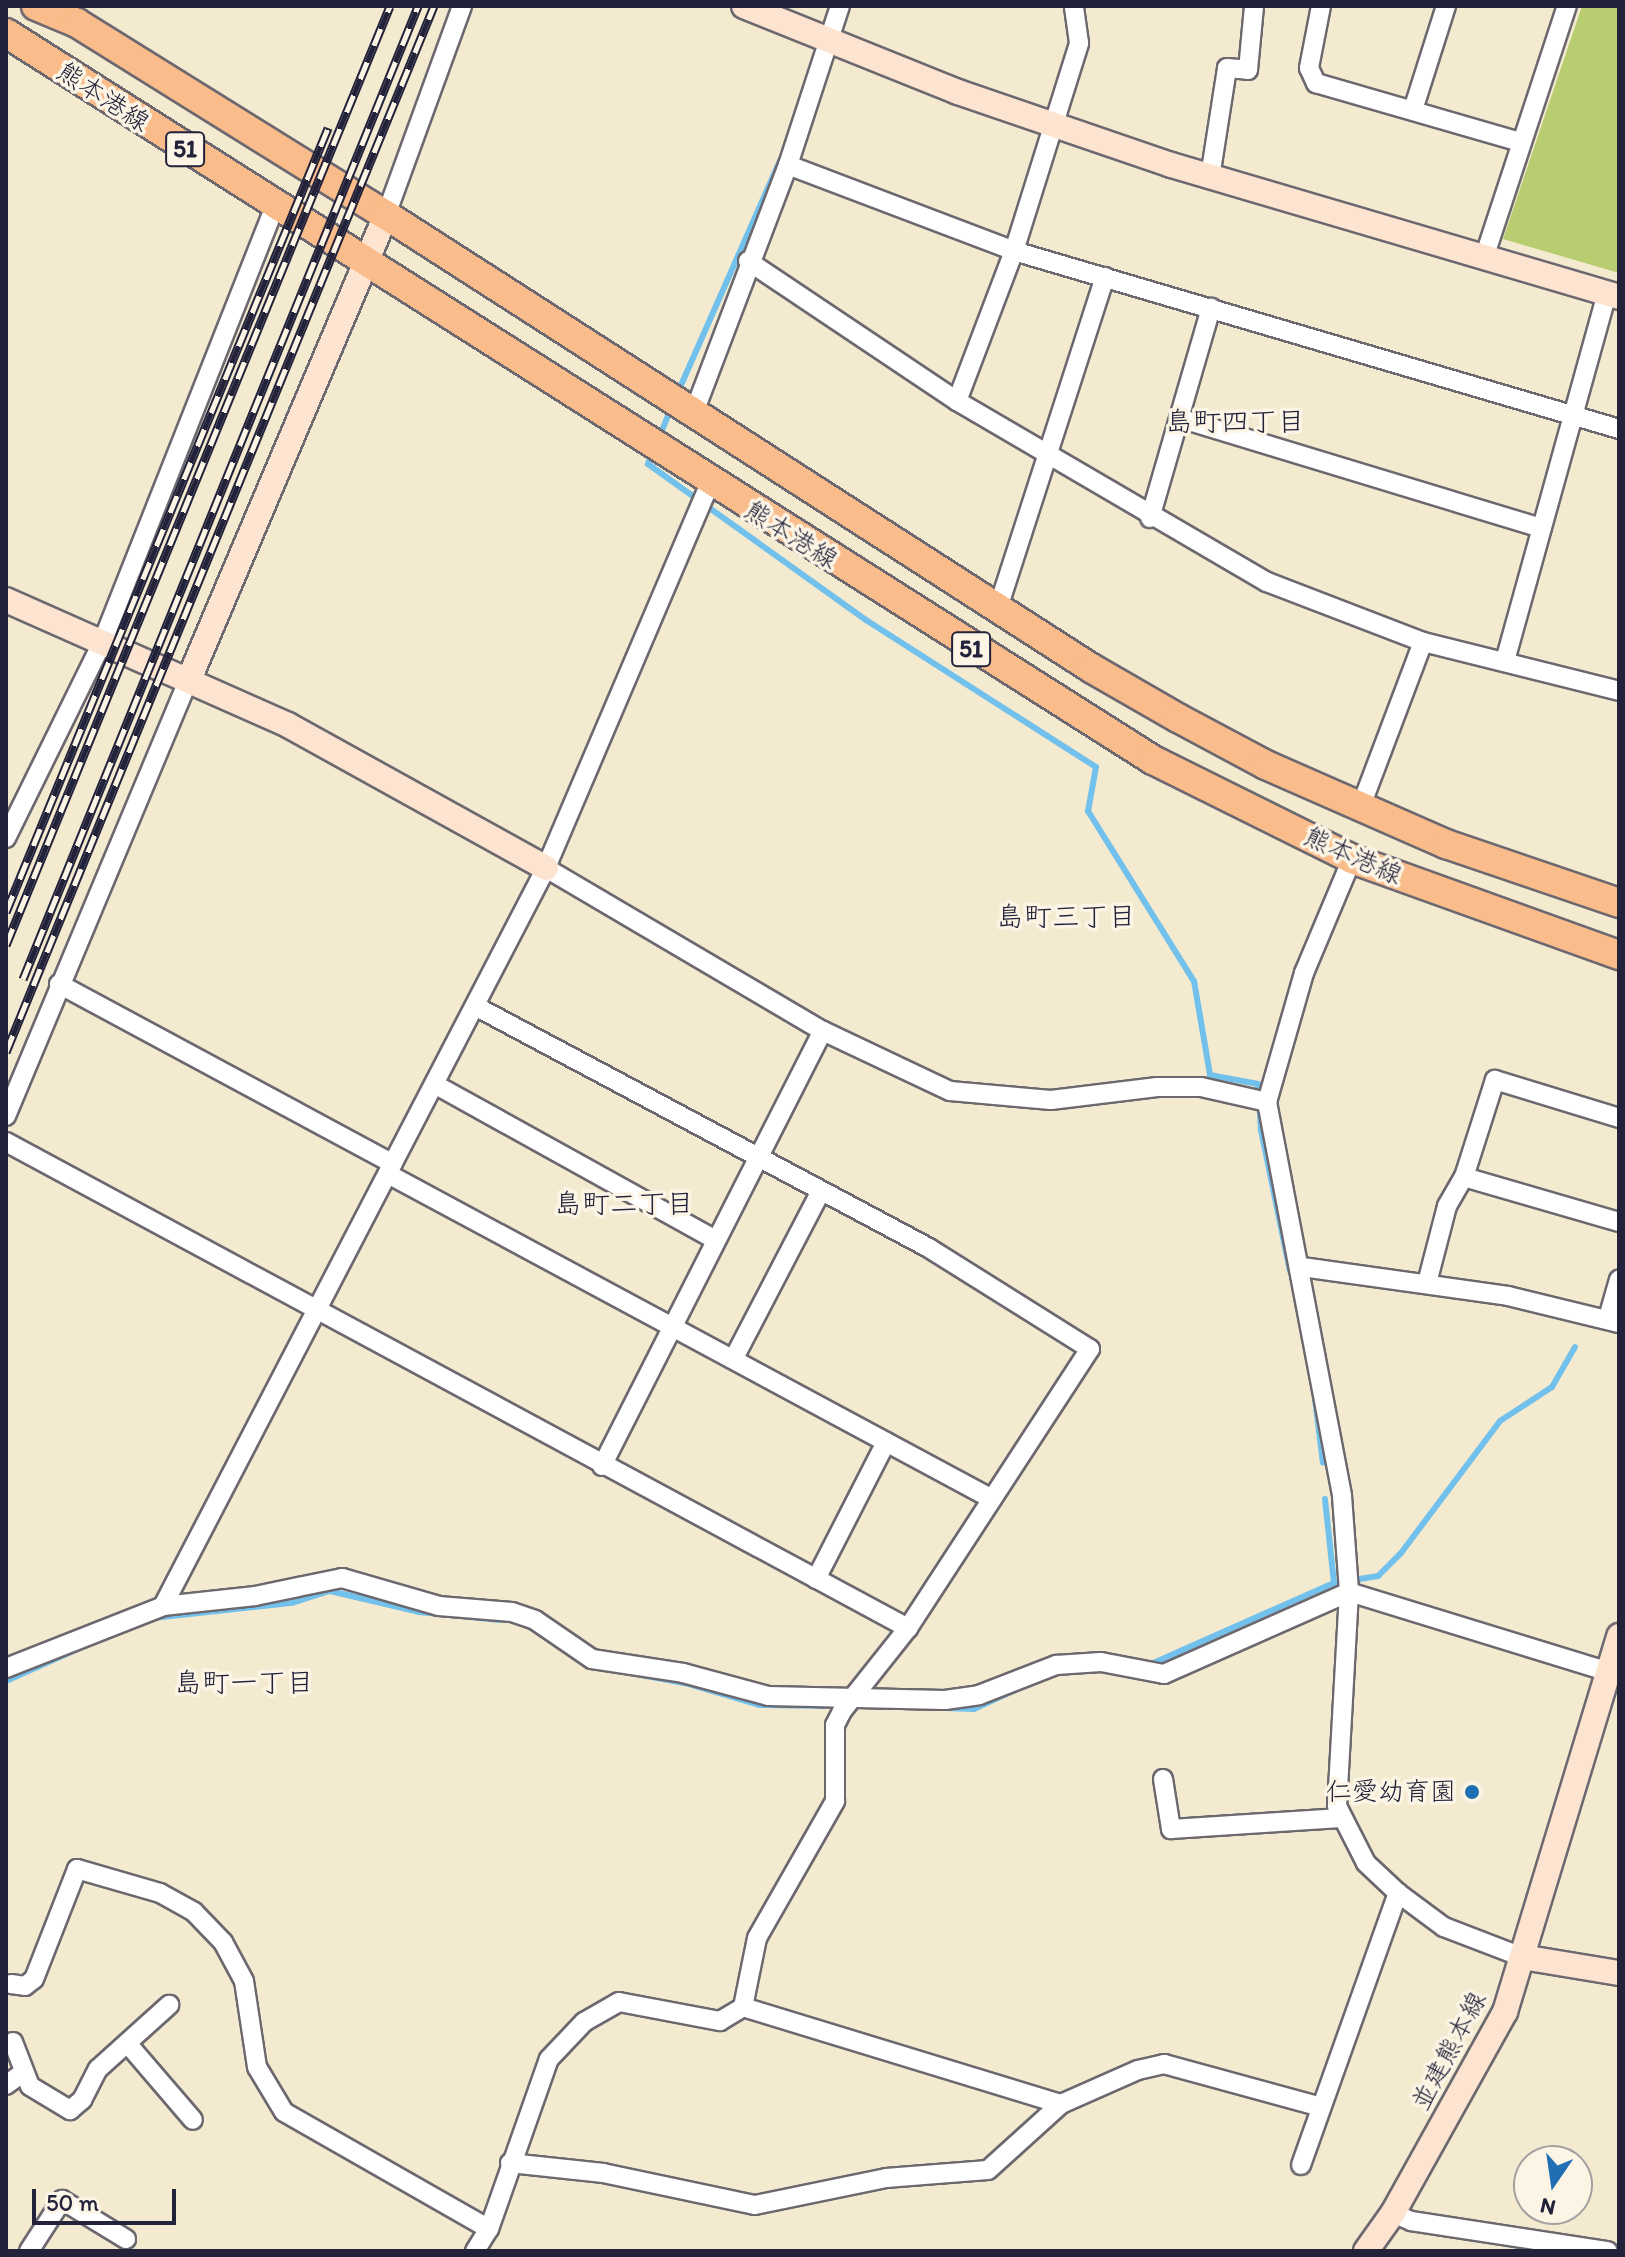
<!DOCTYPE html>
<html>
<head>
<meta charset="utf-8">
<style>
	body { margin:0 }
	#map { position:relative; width:1625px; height:2257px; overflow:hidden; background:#f4ead0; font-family:Itim,"Klee One",sans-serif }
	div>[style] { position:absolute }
	.green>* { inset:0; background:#b8cc70 }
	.stream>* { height:6px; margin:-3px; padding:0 3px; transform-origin:3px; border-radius:3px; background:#71c1ec }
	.roads { filter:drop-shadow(2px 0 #6c686f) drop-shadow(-2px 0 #6c686f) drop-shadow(0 2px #6c686f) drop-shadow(0 -2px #6c686f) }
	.street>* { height:18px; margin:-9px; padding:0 9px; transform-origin:9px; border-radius:9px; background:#fff }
	.secondary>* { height:24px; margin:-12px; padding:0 12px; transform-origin:12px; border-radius:12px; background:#fde4d0 }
	.primary>* { height:28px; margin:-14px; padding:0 14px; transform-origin:14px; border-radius:14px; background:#f9bc8a }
	.rail>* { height:9px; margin-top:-4.5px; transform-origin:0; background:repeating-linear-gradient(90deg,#fcf5e5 0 18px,#22223b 0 36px); box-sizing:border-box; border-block:2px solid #22223b }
	.dots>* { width:22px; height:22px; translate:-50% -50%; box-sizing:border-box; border:4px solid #fcf5e5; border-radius:50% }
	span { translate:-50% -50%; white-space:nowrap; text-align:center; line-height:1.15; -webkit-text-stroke:7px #fcf5e5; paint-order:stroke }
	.shield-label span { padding:2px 6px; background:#fcf5e5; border:2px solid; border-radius:6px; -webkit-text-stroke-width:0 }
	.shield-label { font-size:24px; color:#22223b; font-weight:700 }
	.street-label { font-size:26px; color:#22223b }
	.poi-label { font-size:26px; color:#22223b }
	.right { translate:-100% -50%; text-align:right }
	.neighbourhood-label { font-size:28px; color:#22223b }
	.frame { position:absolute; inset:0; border:8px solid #22223b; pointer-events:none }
	.north { position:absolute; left:1513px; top:2145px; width:80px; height:80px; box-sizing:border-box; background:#fcf5e5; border:2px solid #a5a1a1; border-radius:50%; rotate:193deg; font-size:22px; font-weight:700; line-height:32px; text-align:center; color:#22223b }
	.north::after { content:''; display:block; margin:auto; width:28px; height:36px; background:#1f6fb2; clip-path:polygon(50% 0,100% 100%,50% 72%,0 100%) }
	.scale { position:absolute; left:32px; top:2189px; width:144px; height:36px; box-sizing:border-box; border:4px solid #22223b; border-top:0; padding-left:10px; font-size:24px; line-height:28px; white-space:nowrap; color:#22223b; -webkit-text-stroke:6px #fcf5e5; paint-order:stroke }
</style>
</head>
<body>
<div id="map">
	<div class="green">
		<i style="clip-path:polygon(1582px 6px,1619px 6px,1619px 273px,1503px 239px)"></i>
	</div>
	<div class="stream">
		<i style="left:678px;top:392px;width:253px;rotate:-66.2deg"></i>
		<i style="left:659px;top:438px;width:27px;rotate:-68deg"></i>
		<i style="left:653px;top:452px;width:13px;rotate:113deg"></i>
		<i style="left:648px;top:464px;width:268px;rotate:35.6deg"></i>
		<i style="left:866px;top:620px;width:273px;rotate:32.6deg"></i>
		<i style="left:1096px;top:767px;width:45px;rotate:100.3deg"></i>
		<i style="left:1088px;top:811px;width:200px;rotate:58.1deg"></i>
		<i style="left:1194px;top:981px;width:95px;rotate:80.3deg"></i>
		<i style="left:1210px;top:1075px;width:49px;rotate:10.6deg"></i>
		<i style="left:1258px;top:1084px;width:46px;rotate:86.3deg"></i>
		<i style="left:1261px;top:1130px;width:144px;rotate:78.4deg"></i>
		<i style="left:1315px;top:1399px;width:64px;rotate:82.9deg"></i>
		<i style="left:1325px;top:1499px;width:84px;rotate:83.9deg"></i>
		<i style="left:153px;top:1618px;width:140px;rotate:-6.2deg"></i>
		<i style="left:292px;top:1603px;width:40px;rotate:-18deg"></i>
		<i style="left:330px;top:1591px;width:91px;rotate:13.3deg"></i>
		<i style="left:419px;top:1612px;width:81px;rotate:5.6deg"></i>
		<i style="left:1151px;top:1664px;width:200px;rotate:-23.9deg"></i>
		<i style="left:1334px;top:1583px;width:45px;rotate:-9deg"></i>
		<i style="left:1378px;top:1576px;width:33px;rotate:-45deg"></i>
		<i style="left:1401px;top:1553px;width:165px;rotate:-53.1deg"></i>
		<i style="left:1500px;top:1421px;width:62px;rotate:-33.2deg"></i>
		<i style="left:1552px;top:1387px;width:46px;rotate:-60.1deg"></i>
		<i style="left:598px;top:1667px;width:93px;rotate:10.6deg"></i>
		<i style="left:689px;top:1684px;width:74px;rotate:16.5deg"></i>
		<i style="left:760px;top:1705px;width:65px;rotate:0.9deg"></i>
		<i style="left:6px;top:1681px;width:89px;rotate:-24deg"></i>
		<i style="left:945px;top:1708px;width:29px;rotate:2deg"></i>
		<i style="left:974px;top:1709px;width:47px;rotate:-24.9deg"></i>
	</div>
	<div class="roads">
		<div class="street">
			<i style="left:1321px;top:6px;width:63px;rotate:101deg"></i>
			<i style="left:1309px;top:68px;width:17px;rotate:65deg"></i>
			<i style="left:1316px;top:83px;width:212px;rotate:16.1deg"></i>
			<i style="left:1413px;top:110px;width:109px;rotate:-72.4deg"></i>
			<i style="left:788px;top:165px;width:242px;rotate:20.8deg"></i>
			<i style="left:1014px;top:251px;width:631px;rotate:16.39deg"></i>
			<i style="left:1210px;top:177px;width:110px;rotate:-81.1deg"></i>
			<i style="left:1227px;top:68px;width:21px;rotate:5deg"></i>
			<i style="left:1248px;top:70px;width:64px;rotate:-84.6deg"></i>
			<i style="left:386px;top:215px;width:222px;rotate:-70deg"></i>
			<i style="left:1484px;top:258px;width:265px;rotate:-71.8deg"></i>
			<i style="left:748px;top:261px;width:252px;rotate:33.8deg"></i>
			<i style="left:957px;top:401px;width:359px;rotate:30.3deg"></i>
			<i style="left:1267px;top:582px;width:167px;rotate:21deg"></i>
			<i style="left:1423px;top:642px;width:202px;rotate:14deg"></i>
			<i style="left:957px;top:401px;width:160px;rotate:-69.2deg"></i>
			<i style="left:1014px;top:251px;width:218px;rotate:-72.6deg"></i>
			<i style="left:1079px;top:43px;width:37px;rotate:-98deg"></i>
			<i style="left:693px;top:415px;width:267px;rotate:-69.2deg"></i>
			<i style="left:788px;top:165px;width:167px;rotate:-71.9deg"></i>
			<i style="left:1179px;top:418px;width:379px;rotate:16.9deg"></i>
			<i style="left:710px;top:483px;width:418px;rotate:113.1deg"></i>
			<i style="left:546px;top:868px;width:831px;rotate:117.43deg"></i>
			<i style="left:163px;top:1606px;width:93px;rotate:-6.2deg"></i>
			<i style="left:255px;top:1596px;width:89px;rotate:-11.7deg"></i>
			<i style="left:342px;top:1578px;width:101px;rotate:16.1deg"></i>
			<i style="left:439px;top:1606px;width:73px;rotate:4.7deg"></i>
			<i style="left:512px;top:1612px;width:24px;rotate:19deg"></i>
			<i style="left:535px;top:1620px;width:69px;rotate:34.4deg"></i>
			<i style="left:592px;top:1659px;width:92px;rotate:8.7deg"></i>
			<i style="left:683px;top:1673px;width:88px;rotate:15.1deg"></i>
			<i style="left:768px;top:1696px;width:177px;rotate:1.3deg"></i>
			<i style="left:945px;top:1700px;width:34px;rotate:-8deg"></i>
			<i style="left:979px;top:1695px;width:83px;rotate:-21.3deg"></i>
			<i style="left:1056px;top:1665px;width:45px;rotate:-3.8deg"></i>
			<i style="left:1101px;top:1662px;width:64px;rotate:10.8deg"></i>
			<i style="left:1164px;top:1674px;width:202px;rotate:-23.9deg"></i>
			<i style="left:1349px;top:1592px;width:282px;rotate:17.1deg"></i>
			<i style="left:1150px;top:518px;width:219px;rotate:-73.8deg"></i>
			<i style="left:998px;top:608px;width:348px;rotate:-72.1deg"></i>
			<i style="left:1505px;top:661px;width:382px;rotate:-74.5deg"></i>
			<i style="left:1361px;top:806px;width:175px;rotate:-69.3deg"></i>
			<i style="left:6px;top:838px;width:217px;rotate:-63.8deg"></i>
			<i style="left:102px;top:643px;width:469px;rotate:-68.4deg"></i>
			<i style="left:546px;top:868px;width:321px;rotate:30.5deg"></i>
			<i style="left:823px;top:1031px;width:140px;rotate:25.3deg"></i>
			<i style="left:950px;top:1091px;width:101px;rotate:5.1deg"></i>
			<i style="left:1051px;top:1100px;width:107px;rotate:-7deg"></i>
			<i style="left:1157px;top:1087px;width:44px"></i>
			<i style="left:1201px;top:1087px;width:68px;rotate:12.8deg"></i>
			<i style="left:1267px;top:1102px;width:401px;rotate:79.2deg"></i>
			<i style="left:1342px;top:1496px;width:96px;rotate:85.8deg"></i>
			<i style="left:1349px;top:1592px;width:214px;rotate:93.2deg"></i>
			<i style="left:1337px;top:1806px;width:64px;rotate:63deg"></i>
			<i style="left:1366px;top:1863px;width:44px;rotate:43.2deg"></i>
			<i style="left:1398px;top:1893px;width:57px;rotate:36.5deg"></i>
			<i style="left:1444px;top:1927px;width:84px;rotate:21deg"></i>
			<i style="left:59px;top:984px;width:379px;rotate:28.3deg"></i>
			<i style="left:436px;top:1085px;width:318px;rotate:29deg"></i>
			<i style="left:1267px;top:1102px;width:134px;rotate:-74deg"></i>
			<i style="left:1304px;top:973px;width:124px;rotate:-67.2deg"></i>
			<i style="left:6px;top:1116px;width:476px;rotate:-67.3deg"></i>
			<i style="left:6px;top:1142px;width:1025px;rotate:28.32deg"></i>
			<i style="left:388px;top:1174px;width:686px;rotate:28.28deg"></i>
			<i style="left:1464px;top:1177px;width:161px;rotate:16.2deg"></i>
			<i style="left:1302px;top:1267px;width:208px;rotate:8deg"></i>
			<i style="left:1508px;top:1296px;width:114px;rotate:13.7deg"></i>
			<i style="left:1427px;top:1283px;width:80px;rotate:-75.4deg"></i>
			<i style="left:1447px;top:1206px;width:34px;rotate:-60deg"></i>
			<i style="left:1464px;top:1177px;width:102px;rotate:-72.3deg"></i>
			<i style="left:1495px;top:1080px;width:130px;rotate:17deg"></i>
			<i style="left:1608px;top:1318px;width:40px;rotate:-74deg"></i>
			<i style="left:734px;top:1358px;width:188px;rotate:-62.5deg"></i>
			<i style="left:602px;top:1466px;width:488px;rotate:-63.1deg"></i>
			<i style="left:816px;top:1579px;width:154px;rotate:-62.9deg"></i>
			<i style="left:6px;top:1668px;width:169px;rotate:-21.5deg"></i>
			<i style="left:1163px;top:1779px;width:51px;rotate:80.9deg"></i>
			<i style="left:1171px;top:1829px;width:170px;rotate:-3.7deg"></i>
			<i style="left:11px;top:1984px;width:14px;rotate:8deg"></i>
			<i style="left:25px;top:1986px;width:11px;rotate:-38deg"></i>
			<i style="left:34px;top:1979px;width:118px;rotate:-68.6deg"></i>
			<i style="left:77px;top:1869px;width:86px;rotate:16.1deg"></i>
			<i style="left:160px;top:1893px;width:39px;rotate:29deg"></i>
			<i style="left:194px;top:1912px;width:42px;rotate:46deg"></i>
			<i style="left:223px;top:1942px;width:44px;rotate:61.7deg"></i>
			<i style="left:244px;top:1981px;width:87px;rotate:81.4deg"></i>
			<i style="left:257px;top:2067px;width:52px;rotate:59deg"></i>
			<i style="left:284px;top:2112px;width:236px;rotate:29.7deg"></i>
			<i style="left:743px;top:2007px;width:332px;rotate:17deg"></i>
			<i style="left:13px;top:2042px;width:47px;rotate:68.9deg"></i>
			<i style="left:30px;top:2086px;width:47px;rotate:31deg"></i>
			<i style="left:70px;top:2110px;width:16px;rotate:-40deg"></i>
			<i style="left:82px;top:2100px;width:35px;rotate:-63deg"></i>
			<i style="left:98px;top:2069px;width:96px;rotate:-42deg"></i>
			<i style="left:127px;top:2043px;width:101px;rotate:49.4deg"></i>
			<i style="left:6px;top:2085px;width:22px;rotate:-36deg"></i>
			<i style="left:510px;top:2163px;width:94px;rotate:6.1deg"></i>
			<i style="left:603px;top:2173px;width:155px;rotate:11.9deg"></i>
			<i style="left:755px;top:2205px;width:134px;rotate:-11.6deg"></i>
			<i style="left:886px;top:2178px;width:102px;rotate:-4.5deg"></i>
			<i style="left:988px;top:2170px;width:98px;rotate:-42.1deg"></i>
			<i style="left:1061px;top:2104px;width:84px;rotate:-23.8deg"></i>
			<i style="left:1138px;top:2070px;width:27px;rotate:-13deg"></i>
			<i style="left:1164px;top:2064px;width:163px;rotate:15.3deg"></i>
			<i style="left:1301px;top:2165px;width:289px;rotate:-70.4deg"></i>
			<i style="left:1393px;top:2213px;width:20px;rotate:24deg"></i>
			<i style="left:1411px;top:2221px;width:199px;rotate:8.7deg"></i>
			<i style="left:29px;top:2251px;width:61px;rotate:-57.1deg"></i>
			<i style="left:62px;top:2200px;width:75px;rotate:31.4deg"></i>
			<i style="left:475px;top:2251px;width:26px;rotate:-58deg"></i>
			<i style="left:489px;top:2229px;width:180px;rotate:-70.6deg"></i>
			<i style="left:549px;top:2059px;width:51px;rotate:-46.6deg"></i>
			<i style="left:584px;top:2022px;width:40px;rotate:-29.7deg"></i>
			<i style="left:619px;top:2002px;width:103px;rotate:10.7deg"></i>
			<i style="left:720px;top:2021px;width:27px;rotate:-31deg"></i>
			<i style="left:743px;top:2007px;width:70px;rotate:-78.5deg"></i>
			<i style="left:757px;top:1938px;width:158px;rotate:-60.3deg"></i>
			<i style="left:835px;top:1801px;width:76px;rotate:-90deg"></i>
			<i style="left:835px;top:1725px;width:16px;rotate:-63deg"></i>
			<i style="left:842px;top:1711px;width:106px;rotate:-51.5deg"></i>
			<i style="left:908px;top:1628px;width:333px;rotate:-56.9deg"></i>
			<i style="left:1090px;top:1349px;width:190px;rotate:-147.9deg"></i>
			<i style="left:929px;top:1248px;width:514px;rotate:-151.94deg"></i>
		</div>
		<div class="secondary">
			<i style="left:744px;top:6px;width:231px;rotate:21.9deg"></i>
			<i style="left:958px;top:92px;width:225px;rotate:18.9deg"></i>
			<i style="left:1171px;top:165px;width:467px;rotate:16.4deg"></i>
			<i style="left:6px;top:600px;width:308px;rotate:23.9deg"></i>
			<i style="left:288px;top:725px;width:295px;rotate:29deg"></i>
			<i style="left:190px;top:677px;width:502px;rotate:-67.01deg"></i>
			<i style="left:1522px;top:1957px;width:98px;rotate:9.4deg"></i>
			<i style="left:1366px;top:2251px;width:47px;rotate:-54.6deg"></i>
			<i style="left:1393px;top:2213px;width:230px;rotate:-60.9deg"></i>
			<i style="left:1505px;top:2012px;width:393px;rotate:-73.1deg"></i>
		</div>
		<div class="primary">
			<i style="left:36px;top:6px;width:44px;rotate:22.5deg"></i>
			<i style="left:77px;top:23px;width:364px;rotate:31.9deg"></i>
			<i style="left:386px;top:215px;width:838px;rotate:32.72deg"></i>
			<i style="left:1091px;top:668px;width:100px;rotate:29.9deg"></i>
			<i style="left:1178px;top:718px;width:100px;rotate:28.1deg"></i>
			<i style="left:1266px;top:765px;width:197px;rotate:23.7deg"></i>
			<i style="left:1446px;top:844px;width:183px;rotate:18.8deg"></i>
			<i style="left:6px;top:33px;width:1358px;rotate:32.37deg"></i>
			<i style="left:1153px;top:760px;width:222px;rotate:26.4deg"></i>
			<i style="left:1352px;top:859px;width:284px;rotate:19.8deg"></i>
		</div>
	</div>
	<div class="rail">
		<i style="left:6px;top:912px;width:848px;rotate:-67.67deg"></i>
		<i style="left:6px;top:945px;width:1014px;rotate:-67.76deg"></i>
		<i style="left:23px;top:979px;width:1050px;rotate:-67.9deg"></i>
		<i style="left:6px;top:1052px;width:1130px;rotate:-67.75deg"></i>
	</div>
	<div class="dots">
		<i style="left:1472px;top:1792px;background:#1f6fb2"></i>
	</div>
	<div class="shield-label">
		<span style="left:185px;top:149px">51</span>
		<span style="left:971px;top:649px">51</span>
	</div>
	<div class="street-label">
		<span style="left:103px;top:97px;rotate:33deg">熊本港線</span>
		<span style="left:791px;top:535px;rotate:32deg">熊本港線</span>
		<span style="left:1353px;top:856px;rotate:24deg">熊本港線</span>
		<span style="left:1449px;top:2051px;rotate:-62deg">並建熊本線</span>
	</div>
	<div class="poi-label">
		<span class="right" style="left:1456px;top:1792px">仁愛幼育園</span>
	</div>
	<div class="neighbourhood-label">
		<span style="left:1235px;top:421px">島町四丁目</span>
		<span style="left:1066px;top:916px">島町三丁目</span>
		<span style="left:624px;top:1203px">島町二丁目</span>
		<span style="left:244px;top:1682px">島町一丁目</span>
	</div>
	<div class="frame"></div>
	<div class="north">N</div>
	<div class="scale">50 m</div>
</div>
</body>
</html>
